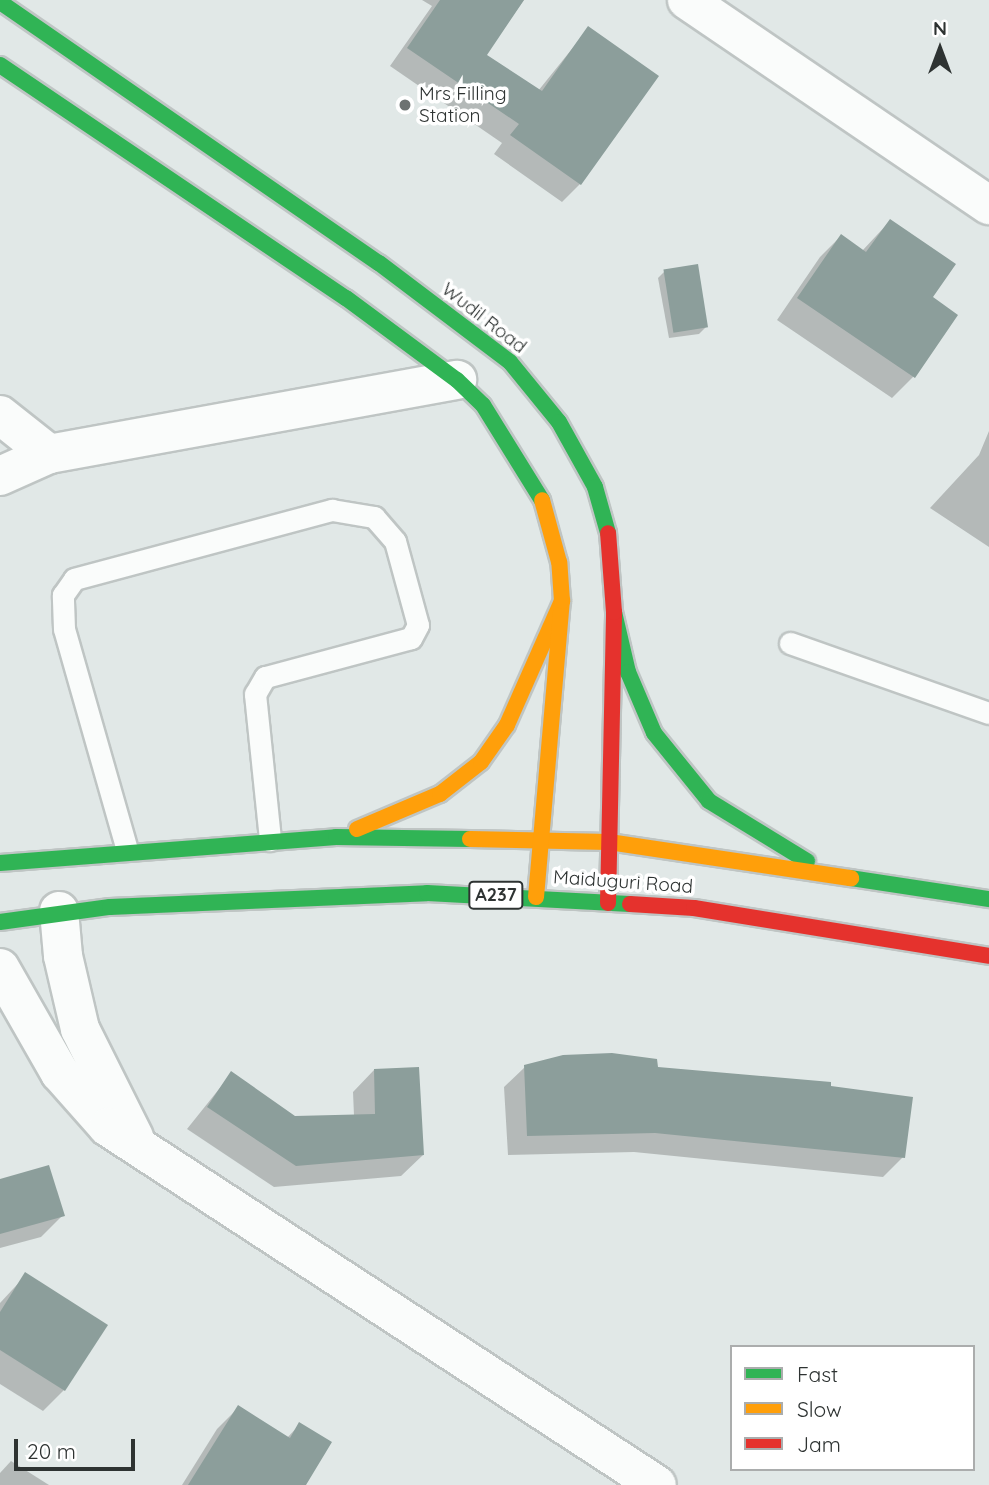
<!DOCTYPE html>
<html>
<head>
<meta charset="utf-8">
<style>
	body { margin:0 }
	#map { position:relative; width:989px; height:1485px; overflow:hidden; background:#e1e8e7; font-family:Quicksand,sans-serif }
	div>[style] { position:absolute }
	.shadow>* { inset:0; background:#0003 }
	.building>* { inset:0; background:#8c9e9b; transform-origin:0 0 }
	.roads { filter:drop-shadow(2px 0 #bfc5c4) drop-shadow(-2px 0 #bfc5c4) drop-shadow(0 2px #bfc5c4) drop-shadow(0 -2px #bfc5c4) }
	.lane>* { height:21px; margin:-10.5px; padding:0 10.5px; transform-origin:10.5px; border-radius:10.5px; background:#fafcfb }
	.street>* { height:38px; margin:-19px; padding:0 19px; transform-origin:19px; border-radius:19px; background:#fafcfb }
	.fast>* { height:16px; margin:-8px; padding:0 8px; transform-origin:8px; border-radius:8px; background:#30b455 }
	.slow>* { height:16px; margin:-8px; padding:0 8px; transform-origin:8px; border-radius:8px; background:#ff9f0a }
	.jam>* { height:16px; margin:-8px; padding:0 8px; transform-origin:8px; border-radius:8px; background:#e5322d }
	.dots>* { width:19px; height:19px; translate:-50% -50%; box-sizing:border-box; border:4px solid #fff; border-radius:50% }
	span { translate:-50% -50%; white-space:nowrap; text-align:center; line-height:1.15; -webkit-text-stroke:7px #fff; paint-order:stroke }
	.shield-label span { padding:2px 5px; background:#fff; border:2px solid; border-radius:5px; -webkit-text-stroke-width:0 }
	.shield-label { font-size:18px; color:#2e3332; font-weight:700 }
	.poi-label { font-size:19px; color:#2e3332 }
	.left { translate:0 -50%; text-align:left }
	.street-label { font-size:19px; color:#2e3332 }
	.legend { position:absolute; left:730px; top:1345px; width:245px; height:126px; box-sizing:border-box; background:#fff; border:2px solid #abadad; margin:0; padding:9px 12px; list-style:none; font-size:21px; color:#2e3332 }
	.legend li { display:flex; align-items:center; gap:14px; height:35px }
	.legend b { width:35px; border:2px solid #abadad }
	.north { position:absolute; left:905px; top:14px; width:70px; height:70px; -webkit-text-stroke:5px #fff; paint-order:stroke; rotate:0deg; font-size:19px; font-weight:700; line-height:28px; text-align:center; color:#2e3332 }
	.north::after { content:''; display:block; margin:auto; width:24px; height:32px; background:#2e3332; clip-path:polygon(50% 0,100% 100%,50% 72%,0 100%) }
	.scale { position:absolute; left:14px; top:1439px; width:121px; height:32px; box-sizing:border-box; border:4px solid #2e3332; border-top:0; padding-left:9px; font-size:21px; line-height:24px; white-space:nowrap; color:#2e3332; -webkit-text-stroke:5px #fff; paint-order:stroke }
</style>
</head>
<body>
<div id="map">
	<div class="shadow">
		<i style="clip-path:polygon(422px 0,524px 0,485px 55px,538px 91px,588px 29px,580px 184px,562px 202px,494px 154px,502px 143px,390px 66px,432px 6px)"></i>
		<i style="clip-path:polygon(890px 221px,931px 298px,913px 377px,892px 398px,777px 320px,820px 257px,841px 236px,862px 251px)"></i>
		<i style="clip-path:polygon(665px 271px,706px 327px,699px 334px,669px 338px,658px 278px)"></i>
		<i style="clip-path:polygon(989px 431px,989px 547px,930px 508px,979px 455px)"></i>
		<i style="clip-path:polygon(525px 1067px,656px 1069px,829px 1088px,903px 1157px,883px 1177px,634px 1152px,508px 1155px,504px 1087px)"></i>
		<i style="clip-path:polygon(374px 1070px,423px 1155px,401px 1176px,274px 1187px,187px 1129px,231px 1074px,294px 1118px,354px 1116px,353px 1092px)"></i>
		<i style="clip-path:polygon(0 1181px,63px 1215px,41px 1237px,0 1248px)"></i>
		<i style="clip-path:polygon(26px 1275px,64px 1390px,43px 1411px,0 1384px,0 1303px)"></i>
		<i style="clip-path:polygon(238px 1408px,287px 1438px,300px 1424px,304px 1485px,182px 1485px,217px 1429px)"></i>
		<i style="clip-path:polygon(11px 1461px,49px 1485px,0 1485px,0 1473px)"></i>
	</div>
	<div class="building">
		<i style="clip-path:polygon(440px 0,524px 0,487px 55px,542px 91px,588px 26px,659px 76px,581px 185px,510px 135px,519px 124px,407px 48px)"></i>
		<i style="clip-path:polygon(890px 219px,956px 264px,933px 297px,958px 315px,915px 378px,797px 298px,841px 234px,866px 252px)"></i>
		<i style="left:698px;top:264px;width:64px;height:35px;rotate:81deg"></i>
		<i style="clip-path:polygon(612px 1053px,657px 1059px,658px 1067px,831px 1082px,831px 1086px,913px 1097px,905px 1158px,655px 1133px,527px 1136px,524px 1065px,563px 1055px)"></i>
		<i style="clip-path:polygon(419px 1067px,424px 1155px,296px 1166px,207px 1107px,231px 1071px,295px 1116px,375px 1114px,374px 1069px)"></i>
		<i style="clip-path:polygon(49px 1165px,65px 1216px,0 1234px,0 1179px)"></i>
		<i style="clip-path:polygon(25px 1272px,108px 1325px,65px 1391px,0 1350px,0 1312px)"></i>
		<i style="clip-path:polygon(238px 1405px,290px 1438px,299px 1422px,332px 1442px,306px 1485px,188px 1485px)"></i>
	</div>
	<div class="roads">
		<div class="lane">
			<i style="left:790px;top:643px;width:211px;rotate:19.4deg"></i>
			<i style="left:127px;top:850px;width:230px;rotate:-105.9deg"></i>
			<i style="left:64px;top:629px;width:34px;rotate:-92deg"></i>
			<i style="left:63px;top:595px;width:19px;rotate:-55deg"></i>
			<i style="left:74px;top:579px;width:267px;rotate:-15deg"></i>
			<i style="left:332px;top:510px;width:43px;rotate:9.5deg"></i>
			<i style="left:374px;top:517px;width:32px;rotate:49deg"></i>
			<i style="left:395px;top:541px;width:87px;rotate:74.7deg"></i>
			<i style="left:418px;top:625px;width:15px;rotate:118deg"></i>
			<i style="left:411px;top:638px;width:151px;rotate:165deg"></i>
			<i style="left:265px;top:677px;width:20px;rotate:120deg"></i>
			<i style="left:255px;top:694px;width:147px;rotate:84.1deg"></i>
		</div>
		<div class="street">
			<i style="left:687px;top:0;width:365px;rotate:34.2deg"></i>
			<i style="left:0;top:415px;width:63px;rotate:38.5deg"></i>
			<i style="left:0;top:476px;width:54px;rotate:-24.2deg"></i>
			<i style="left:49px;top:454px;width:415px;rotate:-10.3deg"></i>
			<i style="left:59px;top:911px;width:45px;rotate:84.9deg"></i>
			<i style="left:63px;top:956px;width:75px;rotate:76.9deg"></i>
			<i style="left:80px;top:1029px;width:121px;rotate:63.4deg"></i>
			<i style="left:0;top:968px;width:121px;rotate:60.3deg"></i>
			<i style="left:60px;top:1073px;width:72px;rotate:48.4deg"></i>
			<i style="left:108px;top:1127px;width:655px;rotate:33.11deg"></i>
		</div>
		<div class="fast">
			<i style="left:0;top:2px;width:460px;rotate:34.6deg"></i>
			<i style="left:379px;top:263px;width:164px;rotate:37.1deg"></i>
			<i style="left:510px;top:362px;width:77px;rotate:50.8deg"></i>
			<i style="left:559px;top:422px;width:74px;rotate:61deg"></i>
			<i style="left:595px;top:487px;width:48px;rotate:74.2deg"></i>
			<i style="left:0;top:65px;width:417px;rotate:34deg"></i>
			<i style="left:346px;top:298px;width:138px;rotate:36.5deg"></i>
			<i style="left:457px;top:380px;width:36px;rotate:44deg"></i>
			<i style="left:483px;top:405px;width:112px;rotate:58.2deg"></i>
			<i style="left:614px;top:612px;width:62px;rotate:76.9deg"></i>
			<i style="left:628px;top:672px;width:66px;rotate:66.9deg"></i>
			<i style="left:654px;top:733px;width:87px;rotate:51deg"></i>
			<i style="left:709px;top:801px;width:115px;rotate:31.5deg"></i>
			<i style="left:0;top:863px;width:337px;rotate:-4.4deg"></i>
			<i style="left:336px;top:837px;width:134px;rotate:0.9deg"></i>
			<i style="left:851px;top:878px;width:140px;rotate:8.7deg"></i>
			<i style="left:0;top:922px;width:111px;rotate:-7.8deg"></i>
			<i style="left:110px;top:907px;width:317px;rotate:-2.5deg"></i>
			<i style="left:427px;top:893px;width:203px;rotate:3.1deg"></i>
		</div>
		<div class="slow">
			<i style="left:357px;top:829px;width:90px;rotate:-22.9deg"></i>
			<i style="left:440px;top:794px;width:52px;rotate:-38deg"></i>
			<i style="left:481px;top:762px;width:45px;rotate:-54.9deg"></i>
			<i style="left:507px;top:725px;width:136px;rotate:-66.1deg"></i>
			<i style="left:470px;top:839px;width:139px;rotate:1.2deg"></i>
			<i style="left:609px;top:842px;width:245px;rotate:8.5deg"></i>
			<i style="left:536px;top:897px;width:297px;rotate:-85deg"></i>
			<i style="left:562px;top:601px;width:39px;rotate:-94deg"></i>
			<i style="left:559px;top:562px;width:64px;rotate:-105.3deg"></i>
		</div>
		<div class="jam">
			<i style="left:608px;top:903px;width:291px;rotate:-88.8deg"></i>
			<i style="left:614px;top:612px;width:79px;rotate:-94.3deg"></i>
			<i style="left:630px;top:904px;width:64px;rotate:3.6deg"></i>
			<i style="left:694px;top:908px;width:299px;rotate:9.2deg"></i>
		</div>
	</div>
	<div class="dots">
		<i style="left:405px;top:105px;background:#6d7271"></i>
	</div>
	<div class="shield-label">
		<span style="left:496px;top:895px">A237</span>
	</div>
	<div class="poi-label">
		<span class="left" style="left:419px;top:105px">Mrs Filling<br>Station</span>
	</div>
	<div class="street-label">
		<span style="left:484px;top:318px;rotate:38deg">Wudil Road</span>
		<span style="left:623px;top:882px;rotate:4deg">Maiduguri Road</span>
	</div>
	<ul class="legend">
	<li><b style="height:9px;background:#30b455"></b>Fast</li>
	<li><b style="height:9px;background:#ff9f0a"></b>Slow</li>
	<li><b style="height:9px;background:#e5322d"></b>Jam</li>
	</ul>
	<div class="north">N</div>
	<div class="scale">20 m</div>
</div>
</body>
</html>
